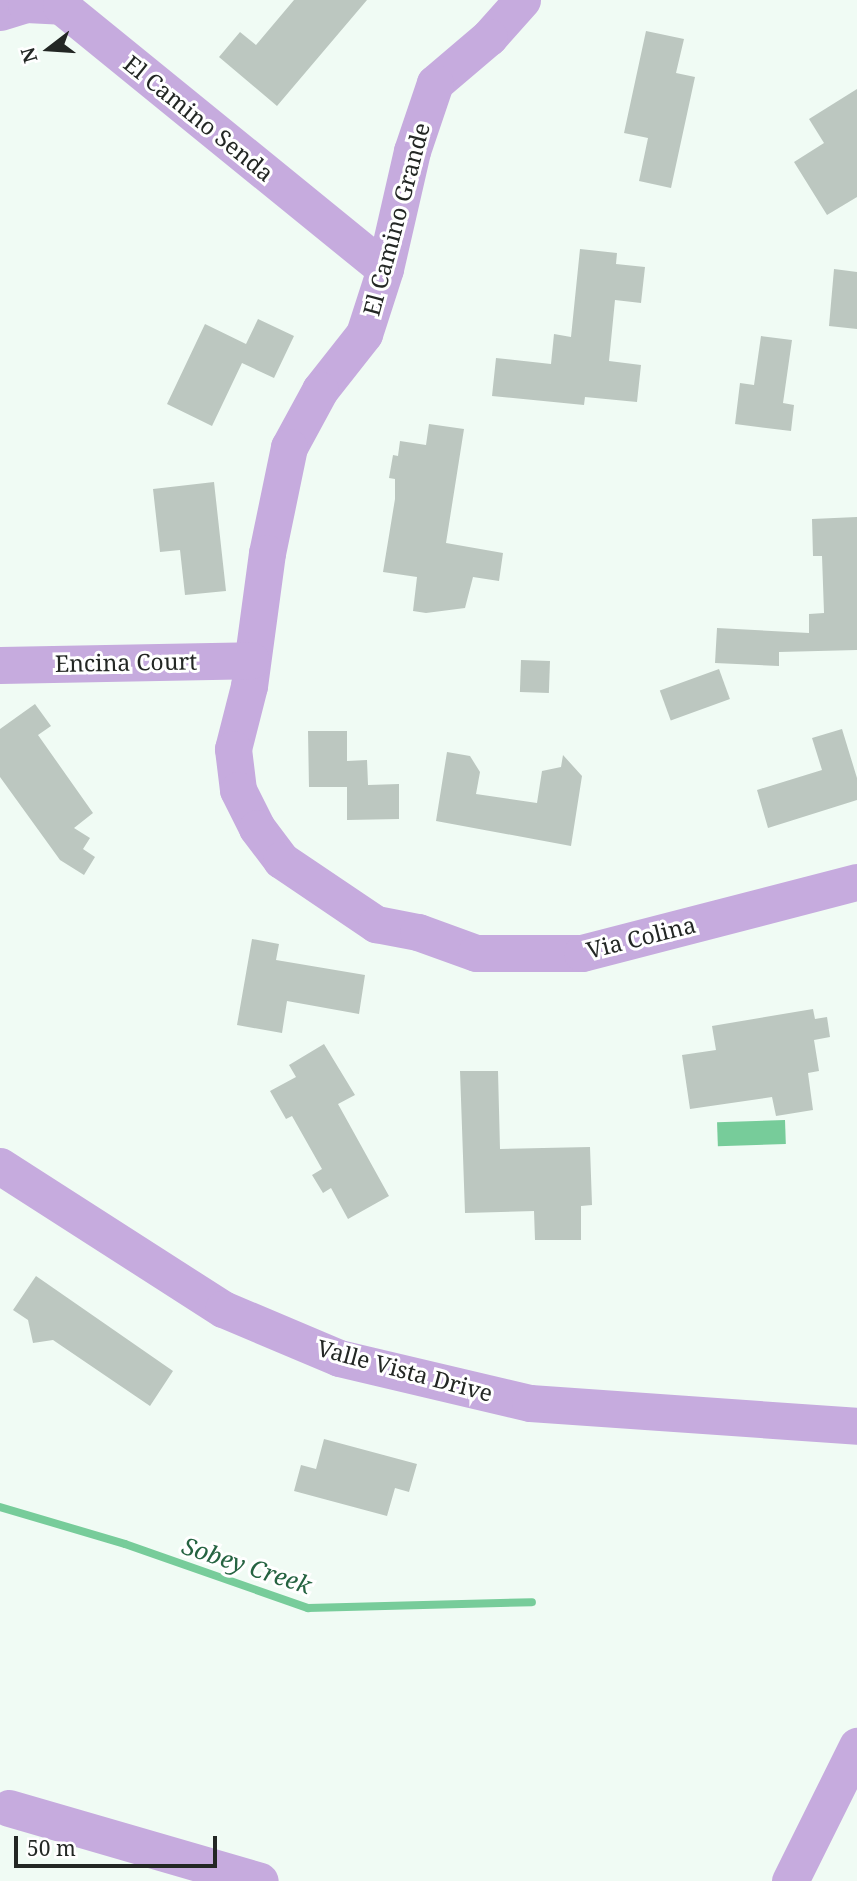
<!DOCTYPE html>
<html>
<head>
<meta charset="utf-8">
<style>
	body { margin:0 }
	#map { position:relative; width:857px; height:1881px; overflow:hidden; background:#f0fbf4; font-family:"Noto Serif",serif }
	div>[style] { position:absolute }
	.water>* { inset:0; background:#77cc9a; transform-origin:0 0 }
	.stream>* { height:8px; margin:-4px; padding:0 4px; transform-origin:4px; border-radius:4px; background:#77cc9a }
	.building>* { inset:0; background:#bcc7c0; transform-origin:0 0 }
	.minor>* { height:37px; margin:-18.5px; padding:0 18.5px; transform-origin:18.5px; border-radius:18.5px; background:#c6abde }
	span { translate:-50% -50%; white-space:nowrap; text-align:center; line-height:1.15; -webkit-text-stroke:6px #fff; paint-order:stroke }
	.street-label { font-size:23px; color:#232724 }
	.water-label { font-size:24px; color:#256341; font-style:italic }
	.north { position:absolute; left:14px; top:14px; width:70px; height:70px; -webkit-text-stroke:5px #fff; paint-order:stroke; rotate:253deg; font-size:19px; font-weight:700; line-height:28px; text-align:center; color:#232724 }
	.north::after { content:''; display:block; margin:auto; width:24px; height:32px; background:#232724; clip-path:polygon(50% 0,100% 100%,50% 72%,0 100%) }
	.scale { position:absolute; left:14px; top:1836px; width:203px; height:32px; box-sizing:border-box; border:4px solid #232724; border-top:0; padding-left:9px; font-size:21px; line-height:24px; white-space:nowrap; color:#232724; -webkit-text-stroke:5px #fff; paint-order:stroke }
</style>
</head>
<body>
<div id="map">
	<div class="water">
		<i style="left:785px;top:1120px;width:24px;height:68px;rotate:88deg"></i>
	</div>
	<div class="stream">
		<i style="left:0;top:1507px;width:130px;rotate:16.5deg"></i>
		<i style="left:125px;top:1544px;width:194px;rotate:19.3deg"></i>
		<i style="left:308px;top:1608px;width:224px;rotate:-1.5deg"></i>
	</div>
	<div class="building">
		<i style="clip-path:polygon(294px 0,367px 0,277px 106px,219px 57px,240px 32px,256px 45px)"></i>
		<i style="clip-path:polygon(646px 31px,684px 39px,676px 73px,695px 77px,671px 188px,639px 181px,648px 138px,624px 133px)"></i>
		<i style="clip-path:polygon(857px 89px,857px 197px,827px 215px,794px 162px,824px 143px,809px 119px)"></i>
		<i style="clip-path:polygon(580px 249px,617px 253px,616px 264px,645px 267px,641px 303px,615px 300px,609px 361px,641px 365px,637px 402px,585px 397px,584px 405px,492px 396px,496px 358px,551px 364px,554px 334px,571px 337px)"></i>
		<i style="clip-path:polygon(834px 269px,857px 272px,857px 329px,829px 326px)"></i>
		<i style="clip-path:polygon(258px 319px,294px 336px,274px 378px,242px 363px,212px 426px,167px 404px,205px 324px,246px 344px)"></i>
		<i style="clip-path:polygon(761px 336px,792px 340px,783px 403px,794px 405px,791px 431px,735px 424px,740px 383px,754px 385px)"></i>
		<i style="clip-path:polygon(429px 424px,464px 429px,446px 543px,503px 553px,499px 581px,473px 577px,465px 608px,426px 613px,413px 611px,417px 577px,383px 572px,395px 499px,395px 479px,389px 478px,393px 455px,398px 456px,400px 441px,426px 445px)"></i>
		<i style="clip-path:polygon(214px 482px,226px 591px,185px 595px,180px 550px,160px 552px,153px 489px)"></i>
		<i style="clip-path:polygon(857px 517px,857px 650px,779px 652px,779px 666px,715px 663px,717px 628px,809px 633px,809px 614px,824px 613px,822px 556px,813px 556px,812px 519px)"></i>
		<i style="left:521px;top:660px;width:29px;height:32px;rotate:2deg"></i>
		<i style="left:719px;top:669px;width:32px;height:63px;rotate:70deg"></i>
		<i style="clip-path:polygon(35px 704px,51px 726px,38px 735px,93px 813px,74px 828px,90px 838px,83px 849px,95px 857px,84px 875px,60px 860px,0 777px,0 729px)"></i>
		<i style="clip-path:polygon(842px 729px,857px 778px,857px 800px,768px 828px,757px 790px,822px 770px,812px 738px)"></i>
		<i style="clip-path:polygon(308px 731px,347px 731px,347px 761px,367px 760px,368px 785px,399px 784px,399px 819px,347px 820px,347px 787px,309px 787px)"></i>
		<i style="clip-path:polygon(447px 752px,470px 756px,480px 772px,476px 794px,537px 803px,542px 771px,561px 767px,563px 755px,582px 776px,571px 846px,436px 821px)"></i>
		<i style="clip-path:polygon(252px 939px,279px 944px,276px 960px,365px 975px,359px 1014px,287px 1001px,282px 1033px,237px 1025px)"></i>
		<i style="clip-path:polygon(813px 1009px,815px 1019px,827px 1017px,830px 1037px,814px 1040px,819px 1071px,808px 1073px,813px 1110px,776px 1116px,772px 1097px,690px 1109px,682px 1055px,716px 1050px,712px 1026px)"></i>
		<i style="clip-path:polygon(324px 1044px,355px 1095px,338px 1104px,389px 1196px,348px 1219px,331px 1188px,323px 1193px,312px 1175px,322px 1169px,292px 1116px,286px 1119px,270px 1091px,296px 1077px,289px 1065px)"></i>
		<i style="clip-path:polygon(460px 1071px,498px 1071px,500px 1149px,590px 1147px,592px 1205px,581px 1206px,581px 1240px,535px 1240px,534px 1211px,465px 1213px)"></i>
		<i style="clip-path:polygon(36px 1276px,173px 1371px,150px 1406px,53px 1340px,33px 1343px,28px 1320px,13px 1310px)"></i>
		<i style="clip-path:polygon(324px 1439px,417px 1464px,409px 1492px,395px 1488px,387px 1516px,294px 1491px,301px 1465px,316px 1469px)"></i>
	</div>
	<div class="minor">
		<i style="left:522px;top:0;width:50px;rotate:131.7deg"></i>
		<i style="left:489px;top:37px;width:71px;rotate:139.6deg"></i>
		<i style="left:435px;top:83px;width:72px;rotate:108.7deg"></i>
		<i style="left:412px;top:151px;width:121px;rotate:102.9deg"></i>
		<i style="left:385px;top:269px;width:68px;rotate:107.9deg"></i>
		<i style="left:364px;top:334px;width:71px;rotate:128.2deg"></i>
		<i style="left:320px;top:390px;width:65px;rotate:118.5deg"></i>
		<i style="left:289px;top:447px;width:108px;rotate:101.7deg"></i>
		<i style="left:267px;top:553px;width:134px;rotate:97.7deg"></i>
		<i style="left:249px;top:686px;width:65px;rotate:104.3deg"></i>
		<i style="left:233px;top:749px;width:41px;rotate:83deg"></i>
		<i style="left:238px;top:790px;width:42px;rotate:63.4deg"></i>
		<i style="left:257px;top:828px;width:40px;rotate:53deg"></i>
		<i style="left:281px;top:860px;width:115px;rotate:34deg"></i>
		<i style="left:376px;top:924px;width:43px;rotate:10.8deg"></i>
		<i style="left:418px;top:932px;width:62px;rotate:19.9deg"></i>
		<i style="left:476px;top:953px;width:106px"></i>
		<i style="left:582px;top:953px;width:284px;rotate:-14.5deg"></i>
		<i style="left:0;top:12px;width:27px;rotate:-17deg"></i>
		<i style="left:26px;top:4px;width:35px;rotate:3deg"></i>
		<i style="left:61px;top:6px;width:417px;rotate:39.1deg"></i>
		<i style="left:0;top:665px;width:251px;rotate:-1.1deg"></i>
		<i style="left:0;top:1166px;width:265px;rotate:32.7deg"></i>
		<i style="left:223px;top:1309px;width:126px;rotate:22.9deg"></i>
		<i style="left:339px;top:1358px;width:196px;rotate:13.3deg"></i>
		<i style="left:530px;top:1403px;width:328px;rotate:4deg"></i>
		<i style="left:9px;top:1808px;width:261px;rotate:16.2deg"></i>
		<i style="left:790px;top:1881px;width:151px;rotate:-63.6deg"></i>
	</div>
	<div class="street-label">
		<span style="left:199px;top:118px;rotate:39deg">El Camino Senda</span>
		<span style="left:396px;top:219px;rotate:-75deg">El Camino Grande</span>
		<span style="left:126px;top:662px;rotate:-1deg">Encina Court</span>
		<span style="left:641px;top:937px;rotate:-14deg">Via Colina</span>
		<span style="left:405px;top:1370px;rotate:15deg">Valle Vista Drive</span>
	</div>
	<div class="water-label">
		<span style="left:247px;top:1565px;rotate:18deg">Sobey Creek</span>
	</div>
	<div class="north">N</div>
	<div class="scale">50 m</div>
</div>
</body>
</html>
